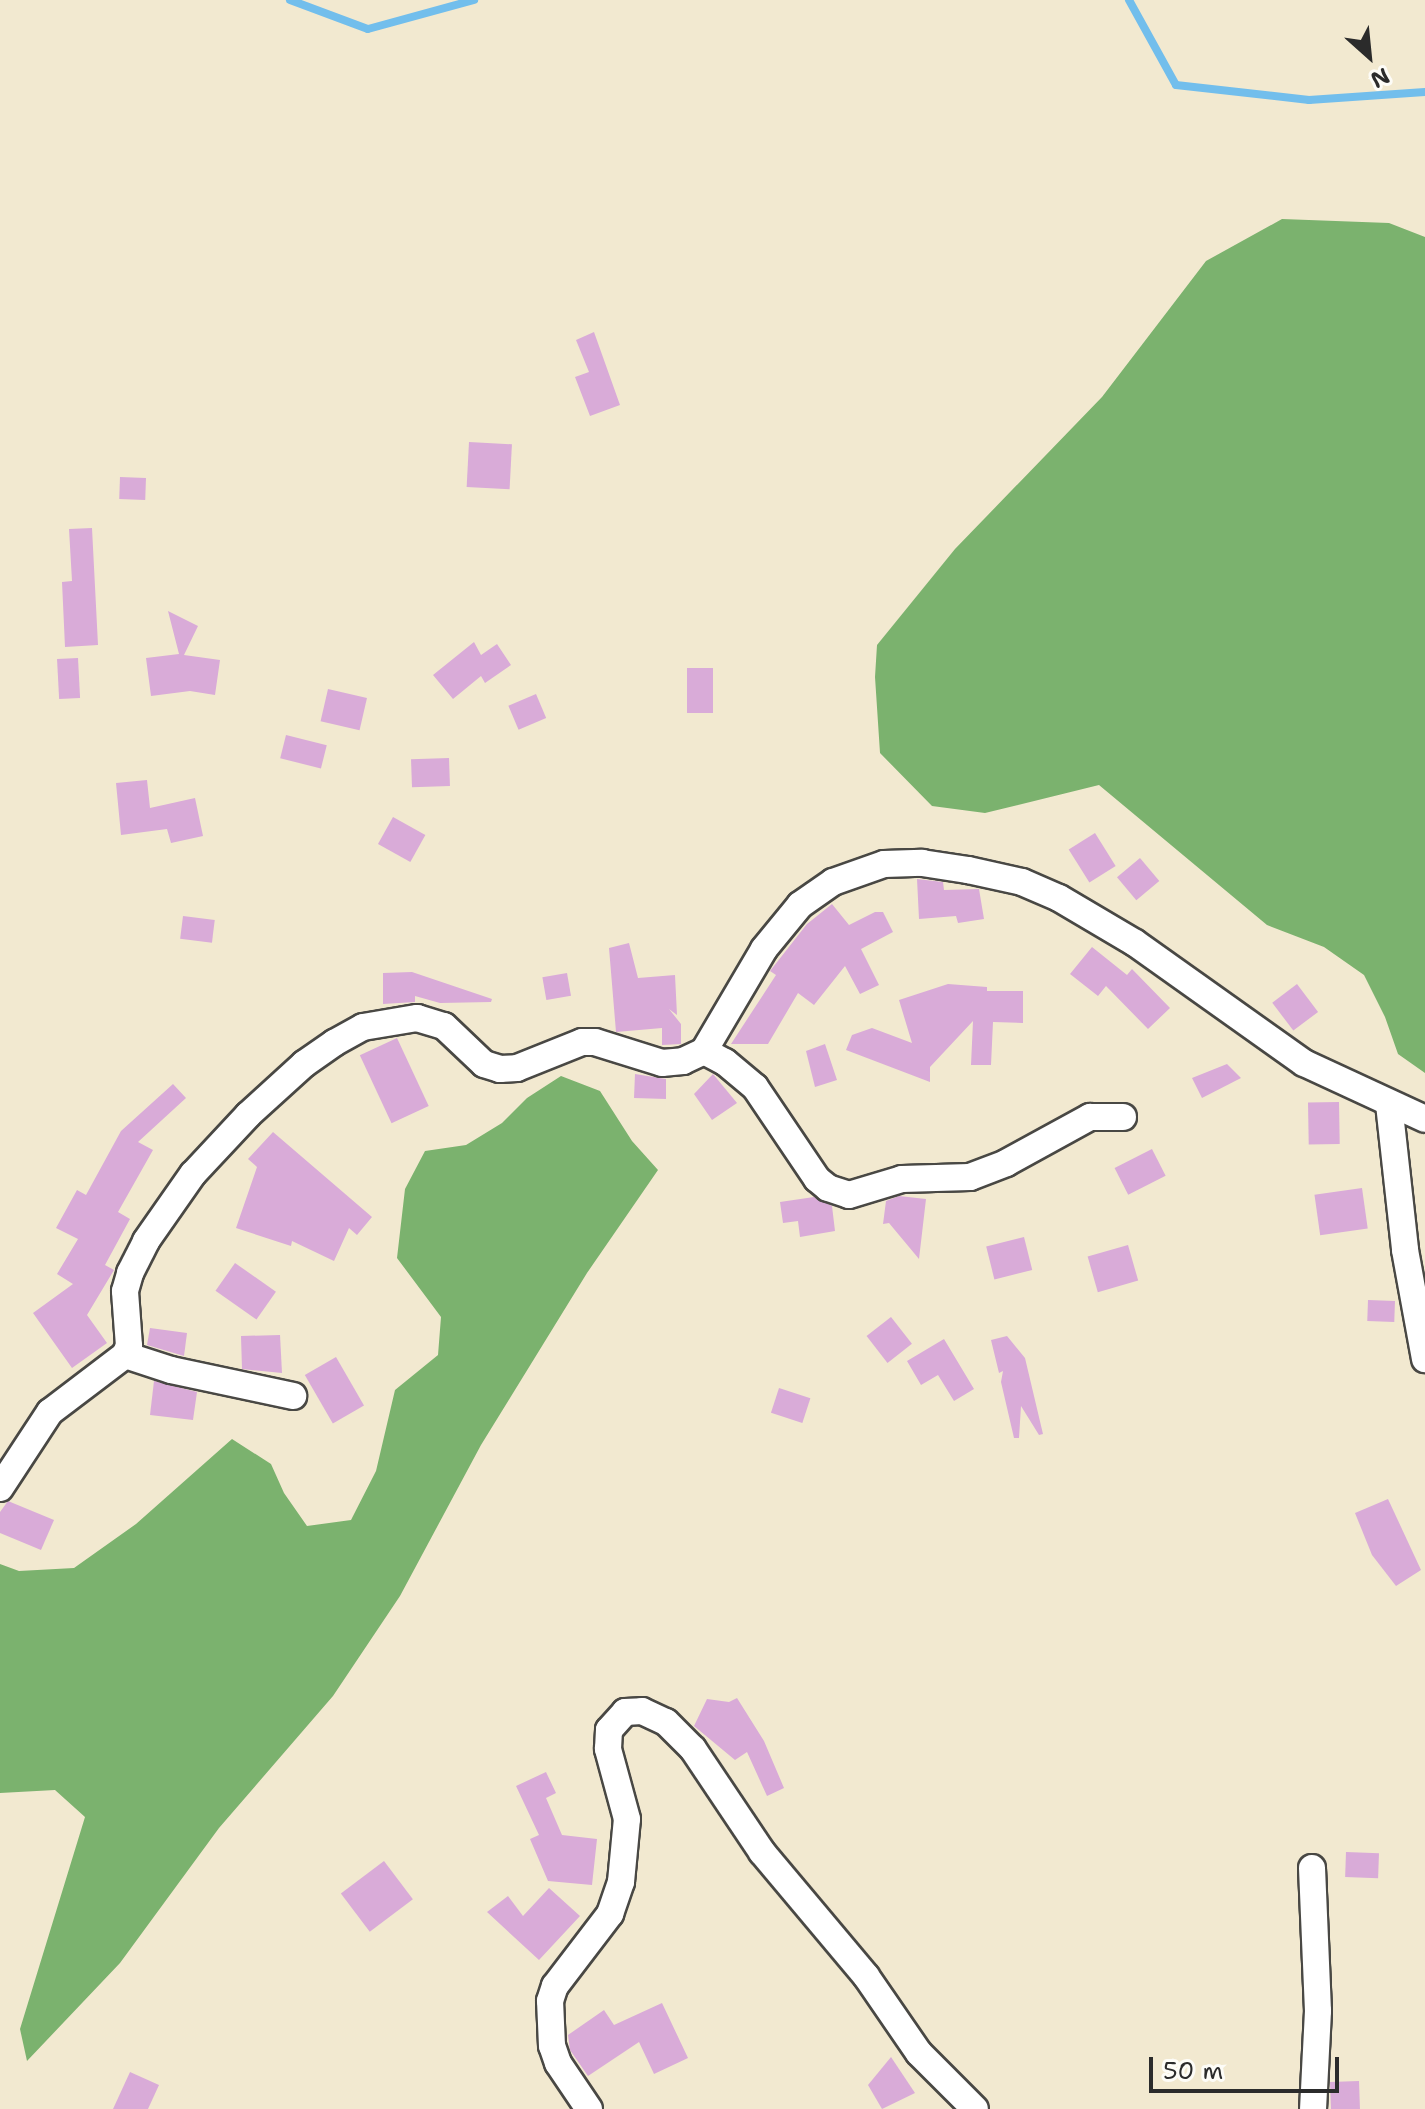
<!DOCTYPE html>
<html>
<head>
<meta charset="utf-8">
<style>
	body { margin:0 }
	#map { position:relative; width:1425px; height:2109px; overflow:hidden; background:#f2e9d0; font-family:"Shantell Sans",sans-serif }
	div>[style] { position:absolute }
	.forest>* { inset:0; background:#7bb26e }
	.stream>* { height:8px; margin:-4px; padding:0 4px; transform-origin:4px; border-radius:4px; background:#72beec }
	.building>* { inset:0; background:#d9abd8; transform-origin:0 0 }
	.roads { filter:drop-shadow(2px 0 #494844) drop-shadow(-2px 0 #494844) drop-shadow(0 2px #494844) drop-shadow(0 -2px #494844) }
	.street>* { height:26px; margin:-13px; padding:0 13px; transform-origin:13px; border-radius:13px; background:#fff }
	span { translate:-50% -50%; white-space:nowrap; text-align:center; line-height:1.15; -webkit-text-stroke:8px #fdfcf7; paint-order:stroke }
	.north { position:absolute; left:1329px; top:16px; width:80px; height:80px; -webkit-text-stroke:6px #fdfcf7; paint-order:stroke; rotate:153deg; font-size:22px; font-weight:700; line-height:32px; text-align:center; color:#2b2b2b }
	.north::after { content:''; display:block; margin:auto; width:28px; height:36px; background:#2b2b2b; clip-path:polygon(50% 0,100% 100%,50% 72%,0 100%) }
	.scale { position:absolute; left:1149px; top:2057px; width:190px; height:36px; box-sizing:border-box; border:4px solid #2b2b2b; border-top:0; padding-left:10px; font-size:24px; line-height:28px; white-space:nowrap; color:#2b2b2b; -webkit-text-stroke:6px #fdfcf7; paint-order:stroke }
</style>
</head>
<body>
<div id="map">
	<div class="forest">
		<i style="clip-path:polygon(1282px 219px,1389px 223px,1425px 237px,1425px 1073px,1398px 1054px,1385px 1017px,1364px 975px,1324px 947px,1267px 925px,1099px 785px,985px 813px,932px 806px,880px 753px,875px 677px,877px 645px,955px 549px,1102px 397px,1206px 261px)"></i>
		<i style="clip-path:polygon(561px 1076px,600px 1091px,632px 1141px,658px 1170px,587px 1273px,481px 1445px,400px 1596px,333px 1696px,219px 1828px,120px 1963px,27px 2061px,20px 2029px,85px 1817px,55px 1790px,0 1793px,0 1564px,19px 1571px,74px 1568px,136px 1524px,232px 1439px,271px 1464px,284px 1493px,307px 1526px,351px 1520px,376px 1471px,395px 1390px,438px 1355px,441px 1317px,397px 1258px,405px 1189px,425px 1151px,466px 1145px,502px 1123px,527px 1098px)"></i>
	</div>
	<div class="stream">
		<i style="left:290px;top:0;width:83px;rotate:20.4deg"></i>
		<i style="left:368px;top:29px;width:110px;rotate:-15.3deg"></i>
		<i style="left:1129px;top:0;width:97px;rotate:61.1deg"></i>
		<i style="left:1176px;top:85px;width:134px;rotate:6.4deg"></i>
		<i style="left:1309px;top:100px;width:116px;rotate:-3.9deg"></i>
	</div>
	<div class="building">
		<i style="clip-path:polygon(594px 332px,620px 405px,590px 416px,575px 377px,589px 372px,576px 340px)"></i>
		<i style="left:469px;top:442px;width:43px;height:45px;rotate:3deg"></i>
		<i style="left:120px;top:477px;width:26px;height:22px;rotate:2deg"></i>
		<i style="clip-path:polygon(92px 528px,98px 645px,65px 647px,62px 582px,72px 581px,69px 529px)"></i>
		<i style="clip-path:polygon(168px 611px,198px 626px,184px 655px,220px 660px,215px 695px,190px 691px,151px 696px,146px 658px,179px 654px)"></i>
		<i style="clip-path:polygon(474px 642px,481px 655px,497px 644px,511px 665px,485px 683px,481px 676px,453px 699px,433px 675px)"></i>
		<i style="left:78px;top:658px;width:40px;height:21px;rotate:87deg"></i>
		<i style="left:687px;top:668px;width:26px;height:45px"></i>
		<i style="left:328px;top:689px;width:40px;height:33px;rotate:13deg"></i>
		<i style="left:536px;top:694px;width:26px;height:30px;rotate:67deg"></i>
		<i style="left:286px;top:735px;width:42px;height:24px;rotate:14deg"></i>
		<i style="left:449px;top:758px;width:28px;height:38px;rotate:88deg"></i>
		<i style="clip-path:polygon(147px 780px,150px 808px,195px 798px,203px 836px,171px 843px,167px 829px,121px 835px,116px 783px)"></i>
		<i style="left:393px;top:817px;width:37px;height:31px;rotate:29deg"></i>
		<i style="left:1095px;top:833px;width:39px;height:31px;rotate:58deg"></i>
		<i style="left:1140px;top:858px;width:30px;height:30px;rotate:50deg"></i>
		<i style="clip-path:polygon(917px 879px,943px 882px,944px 890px,979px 889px,984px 919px,958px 923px,956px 916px,919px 919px)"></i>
		<i style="clip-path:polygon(832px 904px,849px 925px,875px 912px,883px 912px,893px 932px,861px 949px,879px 985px,860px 994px,845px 966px,814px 1005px,798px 993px,768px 1044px,731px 1044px,776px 975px,770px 971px,807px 924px)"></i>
		<i style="left:183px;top:916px;width:32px;height:23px;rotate:7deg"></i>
		<i style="clip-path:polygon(629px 943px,638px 978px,675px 975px,677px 1015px,669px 1009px,681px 1024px,681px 1044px,662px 1045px,662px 1028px,616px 1032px,609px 948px)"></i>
		<i style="clip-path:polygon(1092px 947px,1127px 975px,1132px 969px,1170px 1008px,1148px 1029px,1106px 986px,1098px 996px,1070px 974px)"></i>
		<i style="clip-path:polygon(412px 972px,492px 999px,491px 1002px,440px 1003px,415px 996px,415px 1002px,383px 1004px,383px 973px)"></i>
		<i style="left:567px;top:973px;width:23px;height:25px;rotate:80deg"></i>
		<i style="clip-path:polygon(948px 984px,987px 987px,987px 991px,1023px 991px,1023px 1023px,993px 1022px,991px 1065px,971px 1065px,973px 1021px,930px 1067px,930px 1082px,846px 1050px,852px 1035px,872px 1028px,912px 1043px,899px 1000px)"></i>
		<i style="left:1297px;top:984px;width:35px;height:31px;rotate:53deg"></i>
		<i style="left:397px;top:1038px;width:75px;height:41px;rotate:65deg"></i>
		<i style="clip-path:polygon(825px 1044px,837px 1080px,815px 1087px,806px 1051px)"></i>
		<i style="clip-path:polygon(1227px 1064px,1241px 1078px,1202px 1098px,1192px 1078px)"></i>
		<i style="clip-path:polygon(635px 1074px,666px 1079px,666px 1099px,634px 1098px)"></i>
		<i style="clip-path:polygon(713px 1074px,737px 1103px,712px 1120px,694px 1094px)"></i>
		<i style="clip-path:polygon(173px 1084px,186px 1098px,138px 1142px,153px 1150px,118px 1212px,130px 1219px,105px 1265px,114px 1270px,87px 1315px,107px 1343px,72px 1368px,33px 1313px,73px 1284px,57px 1274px,78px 1239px,56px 1228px,77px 1190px,86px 1195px,121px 1131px)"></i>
		<i style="left:1339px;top:1102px;width:42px;height:31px;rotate:89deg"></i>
		<i style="clip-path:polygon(273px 1132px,372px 1217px,357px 1235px,349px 1228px,334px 1261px,292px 1241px,291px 1246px,236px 1228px,257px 1167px,248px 1159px)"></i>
		<i style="left:1152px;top:1149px;width:30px;height:42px;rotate:63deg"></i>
		<i style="left:1362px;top:1188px;width:41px;height:48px;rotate:82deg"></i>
		<i style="clip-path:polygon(899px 1196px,926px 1199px,919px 1259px,889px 1223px,883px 1224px,886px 1201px)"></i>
		<i style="clip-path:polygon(814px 1197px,832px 1206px,835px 1231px,800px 1237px,798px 1221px,783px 1223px,780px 1202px)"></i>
		<i style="left:1024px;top:1237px;width:34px;height:39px;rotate:76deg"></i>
		<i style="left:1128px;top:1245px;width:37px;height:42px;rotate:74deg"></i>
		<i style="left:235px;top:1263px;width:50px;height:34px;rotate:35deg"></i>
		<i style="left:1368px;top:1300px;width:27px;height:21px;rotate:2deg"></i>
		<i style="left:891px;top:1317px;width:34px;height:31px;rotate:52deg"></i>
		<i style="clip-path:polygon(150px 1328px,187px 1333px,184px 1356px,147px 1345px)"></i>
		<i style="clip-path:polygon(280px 1335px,282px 1373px,242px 1369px,241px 1336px)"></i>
		<i style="clip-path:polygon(1007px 1336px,1025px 1358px,1043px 1434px,1039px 1435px,1021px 1406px,1019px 1438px,1014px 1438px,1001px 1382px,1003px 1371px,999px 1373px,991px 1340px)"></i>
		<i style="clip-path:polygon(944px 1339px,974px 1389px,954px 1401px,938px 1375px,921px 1385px,907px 1361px)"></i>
		<i style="left:336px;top:1357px;width:56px;height:36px;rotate:60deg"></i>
		<i style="clip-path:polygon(154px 1381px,197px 1392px,193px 1420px,150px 1415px)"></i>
		<i style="left:779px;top:1388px;width:33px;height:26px;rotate:18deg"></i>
		<i style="clip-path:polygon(1388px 1499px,1421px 1570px,1396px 1586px,1372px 1555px,1355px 1513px)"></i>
		<i style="clip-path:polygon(8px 1501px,54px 1520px,41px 1550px,0 1533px,0 1512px)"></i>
		<i style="clip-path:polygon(737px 1698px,764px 1741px,784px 1788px,767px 1796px,747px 1752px,735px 1760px,694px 1726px,707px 1699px,729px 1702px)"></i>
		<i style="clip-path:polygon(546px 1772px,556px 1793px,546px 1798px,562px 1835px,597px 1839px,592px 1885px,548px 1881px,530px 1839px,539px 1835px,516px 1786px)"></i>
		<i style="left:1346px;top:1852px;width:33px;height:25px;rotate:2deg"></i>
		<i style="left:384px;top:1861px;width:48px;height:54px;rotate:53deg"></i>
		<i style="clip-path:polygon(549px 1888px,580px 1916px,539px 1960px,487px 1912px,508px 1896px,523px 1916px)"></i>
		<i style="clip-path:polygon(662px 2003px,688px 2058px,654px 2074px,639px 2042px,588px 2076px,570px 2050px,568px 2035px,604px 2010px,614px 2025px)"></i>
		<i style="clip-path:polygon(891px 2057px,915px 2093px,882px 2109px,868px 2085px)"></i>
		<i style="clip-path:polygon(130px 2072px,159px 2085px,148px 2109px,113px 2109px)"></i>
		<i style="left:1359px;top:2081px;width:28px;height:29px;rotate:88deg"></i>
	</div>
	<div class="roads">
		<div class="street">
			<i style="left:704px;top:1051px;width:24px;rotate:28deg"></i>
			<i style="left:725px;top:1062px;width:39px;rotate:40deg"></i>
			<i style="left:755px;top:1087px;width:111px;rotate:56deg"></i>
			<i style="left:817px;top:1179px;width:14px;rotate:39deg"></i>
			<i style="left:828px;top:1188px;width:22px;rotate:18deg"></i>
			<i style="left:849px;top:1195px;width:55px;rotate:-16.8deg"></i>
			<i style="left:902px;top:1179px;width:68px;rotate:-1.7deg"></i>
			<i style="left:970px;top:1177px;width:39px;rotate:-21deg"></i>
			<i style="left:1006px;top:1163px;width:96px;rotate:-28.7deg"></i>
			<i style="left:1090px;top:1117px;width:33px"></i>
			<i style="left:1389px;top:1104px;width:147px;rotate:83.7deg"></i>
			<i style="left:1405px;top:1250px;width:111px;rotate:79.6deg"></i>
			<i style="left:125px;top:1355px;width:48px;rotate:18.1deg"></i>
			<i style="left:171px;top:1370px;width:125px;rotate:12deg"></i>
			<i style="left:0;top:1488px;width:91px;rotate:-56.7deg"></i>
			<i style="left:50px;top:1412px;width:94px;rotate:-37.2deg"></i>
			<i style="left:125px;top:1355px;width:10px;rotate:-66deg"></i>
			<i style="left:129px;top:1346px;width:55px;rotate:-94.2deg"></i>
			<i style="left:125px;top:1291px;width:19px;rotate:-74deg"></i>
			<i style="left:130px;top:1273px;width:36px;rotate:-63deg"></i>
			<i style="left:146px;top:1241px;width:82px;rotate:-55deg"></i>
			<i style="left:193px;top:1174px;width:81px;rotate:-47deg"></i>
			<i style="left:248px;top:1115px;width:76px;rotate:-42.3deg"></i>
			<i style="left:304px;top:1064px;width:37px;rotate:-35deg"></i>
			<i style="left:334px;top:1043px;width:33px;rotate:-29deg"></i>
			<i style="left:363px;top:1027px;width:55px;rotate:-9.5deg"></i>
			<i style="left:417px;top:1018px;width:28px;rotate:17deg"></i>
			<i style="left:444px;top:1026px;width:55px;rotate:43.5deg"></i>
			<i style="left:484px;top:1064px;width:17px;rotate:17deg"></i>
			<i style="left:500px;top:1069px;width:17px;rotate:-3deg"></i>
			<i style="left:517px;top:1068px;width:70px;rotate:-21.8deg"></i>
			<i style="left:582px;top:1042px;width:13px"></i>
			<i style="left:595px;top:1042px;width:70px;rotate:17.4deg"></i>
			<i style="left:662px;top:1063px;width:21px;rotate:-5deg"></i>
			<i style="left:683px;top:1061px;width:23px;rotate:-25deg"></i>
			<i style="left:704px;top:1051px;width:118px;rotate:-59.5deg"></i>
			<i style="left:764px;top:949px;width:57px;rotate:-50.7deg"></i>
			<i style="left:800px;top:905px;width:40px;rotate:-34.9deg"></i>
			<i style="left:833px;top:882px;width:54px;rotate:-19.4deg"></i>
			<i style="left:884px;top:864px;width:38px;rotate:-2deg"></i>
			<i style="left:922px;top:863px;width:47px;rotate:8.7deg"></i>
			<i style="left:968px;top:870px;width:55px;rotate:12.5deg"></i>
			<i style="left:1022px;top:882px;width:40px;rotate:23.4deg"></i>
			<i style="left:1059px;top:898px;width:88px;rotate:30.6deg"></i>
			<i style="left:1135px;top:943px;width:207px;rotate:35.4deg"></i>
			<i style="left:1304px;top:1063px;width:133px;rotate:24.8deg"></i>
			<i style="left:1312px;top:1868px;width:143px;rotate:87.6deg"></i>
			<i style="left:1318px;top:2011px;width:98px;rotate:92.9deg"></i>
			<i style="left:589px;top:2109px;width:55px;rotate:-124deg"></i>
			<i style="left:558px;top:2063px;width:18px;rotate:-109deg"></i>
			<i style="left:552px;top:2046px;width:45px;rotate:-92.5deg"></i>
			<i style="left:550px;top:2001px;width:16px;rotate:-72deg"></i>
			<i style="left:555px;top:1986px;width:91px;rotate:-52.6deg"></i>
			<i style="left:610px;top:1914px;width:34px;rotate:-71deg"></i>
			<i style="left:621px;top:1882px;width:63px;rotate:-84.6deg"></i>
			<i style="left:627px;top:1819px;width:73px;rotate:-105.2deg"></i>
			<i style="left:608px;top:1749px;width:19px;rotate:-87deg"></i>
			<i style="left:609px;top:1730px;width:24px;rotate:-48deg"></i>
			<i style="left:625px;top:1712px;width:17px;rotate:-3deg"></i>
			<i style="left:642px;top:1711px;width:26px;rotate:25deg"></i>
			<i style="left:666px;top:1722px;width:38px;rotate:45deg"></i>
			<i style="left:693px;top:1749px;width:124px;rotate:56.2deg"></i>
			<i style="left:762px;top:1852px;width:162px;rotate:50deg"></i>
			<i style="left:866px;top:1976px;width:93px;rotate:55.5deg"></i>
			<i style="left:919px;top:2053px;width:79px;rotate:45deg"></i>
		</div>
	</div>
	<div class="north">N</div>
	<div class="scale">50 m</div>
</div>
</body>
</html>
